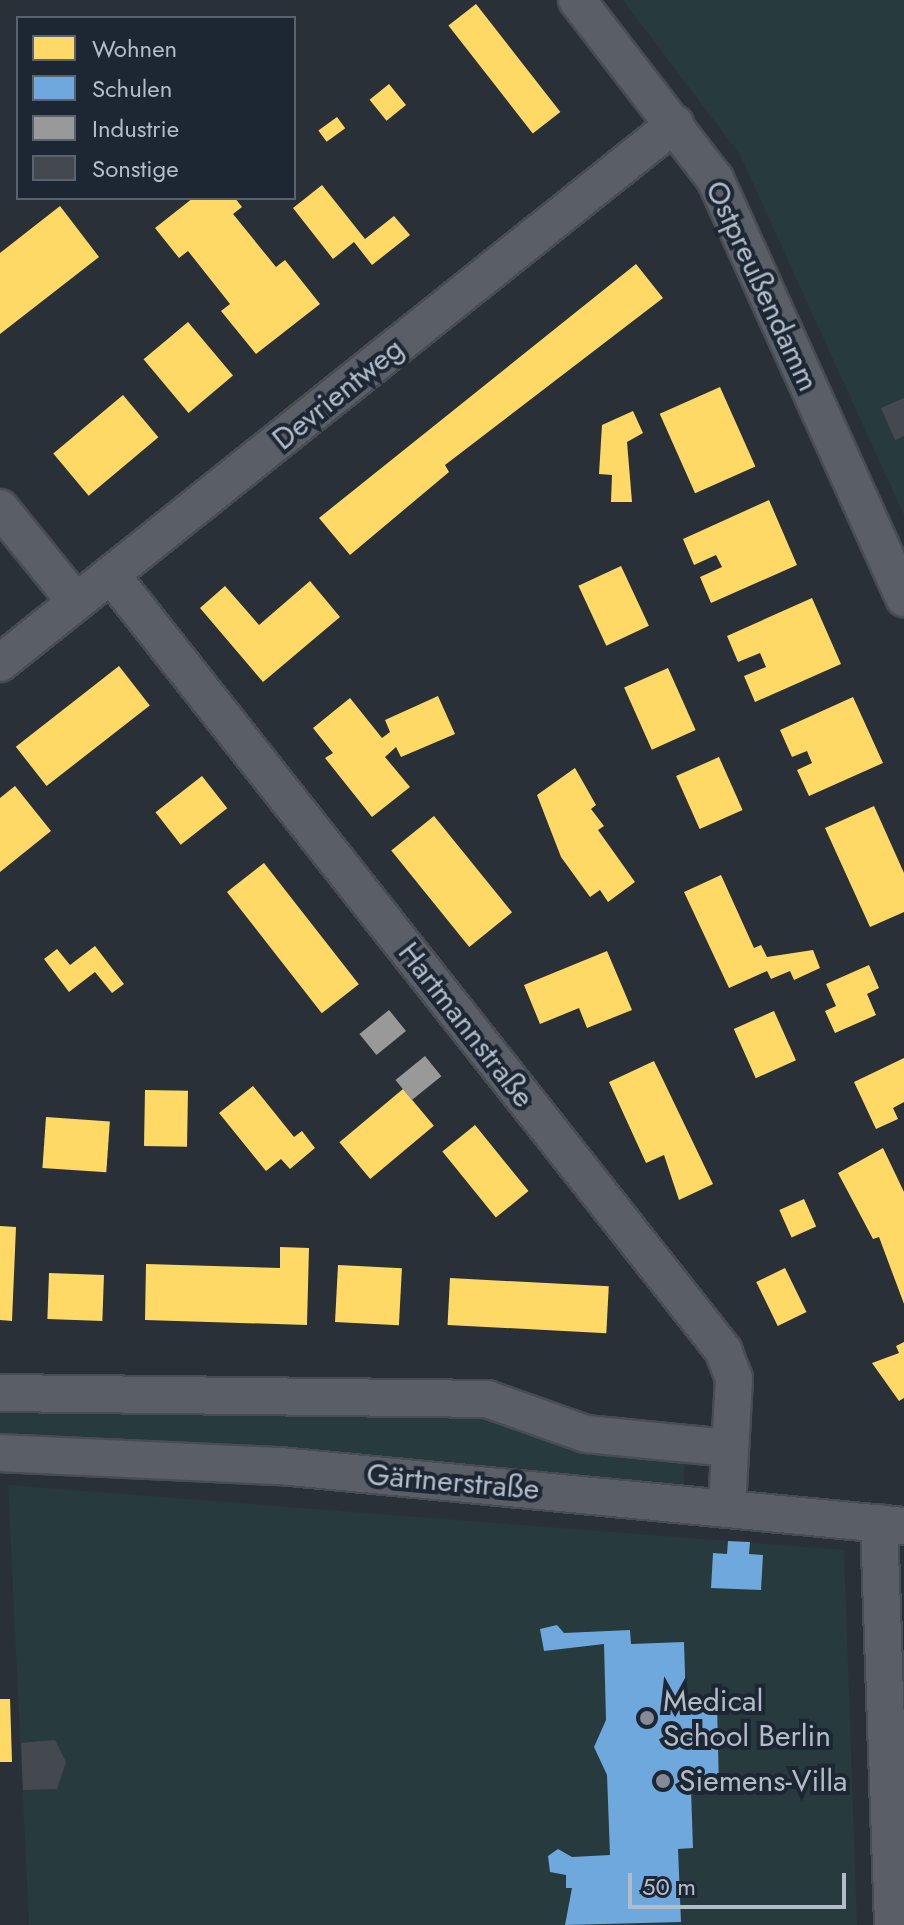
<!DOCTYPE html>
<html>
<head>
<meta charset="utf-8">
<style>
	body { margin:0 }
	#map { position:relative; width:904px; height:1925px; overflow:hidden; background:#2a3038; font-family:Jost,sans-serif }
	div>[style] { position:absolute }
	.green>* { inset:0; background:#273a3e }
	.homes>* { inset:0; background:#ffd966; transform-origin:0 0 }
	.schools>* { inset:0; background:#6fa8dc }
	.industry>* { inset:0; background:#999; transform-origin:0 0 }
	.building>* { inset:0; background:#444950 }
	.roads { filter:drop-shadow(2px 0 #484c53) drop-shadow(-2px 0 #484c53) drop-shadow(0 2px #484c53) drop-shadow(0 -2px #484c53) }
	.minor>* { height:36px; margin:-18px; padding:0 18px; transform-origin:18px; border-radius:18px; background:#5a5e66 }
	.dots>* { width:22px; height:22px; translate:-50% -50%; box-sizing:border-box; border:4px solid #1d2633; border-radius:50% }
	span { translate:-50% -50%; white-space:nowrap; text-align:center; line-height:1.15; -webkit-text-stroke:8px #1d2633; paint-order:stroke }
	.street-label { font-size:30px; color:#b4bcc9 }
	.poi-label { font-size:30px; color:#b4bcc9 }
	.left { translate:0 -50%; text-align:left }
	.legend { position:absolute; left:16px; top:16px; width:280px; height:184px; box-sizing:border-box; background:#1d2633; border:2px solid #59626f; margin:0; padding:10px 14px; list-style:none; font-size:24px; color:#b4bcc9 }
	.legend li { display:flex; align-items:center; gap:16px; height:40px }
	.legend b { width:40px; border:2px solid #59626f }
	.scale { position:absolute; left:628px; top:1873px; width:218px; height:36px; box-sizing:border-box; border:4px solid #b4bcc9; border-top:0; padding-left:10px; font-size:24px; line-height:28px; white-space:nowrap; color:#b4bcc9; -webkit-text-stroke:6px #1d2633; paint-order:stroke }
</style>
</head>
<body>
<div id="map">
	<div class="green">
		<i style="clip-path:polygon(623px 0,904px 0,904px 515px,740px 155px)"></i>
		<i style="clip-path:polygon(0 1405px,480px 1415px,685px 1460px,683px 1487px,0 1441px)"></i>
		<i style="clip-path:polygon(8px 1485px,844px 1550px,857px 1925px,29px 1925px)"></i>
	</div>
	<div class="homes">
		<i style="left:476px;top:4px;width:137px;height:35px;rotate:52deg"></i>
		<i style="left:389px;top:84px;width:27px;height:25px;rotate:51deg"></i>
		<i style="left:337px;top:117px;width:14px;height:23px;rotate:54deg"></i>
		<i style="clip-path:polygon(322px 185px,365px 239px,394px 216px,410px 235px,372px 265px,354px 242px,333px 259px,293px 208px)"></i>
		<i style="clip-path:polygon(193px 198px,235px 198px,242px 207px,233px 214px,276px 267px,285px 260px,320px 304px,256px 354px,221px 311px,230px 304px,188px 251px,179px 258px,155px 228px)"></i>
		<i style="clip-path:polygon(60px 206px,99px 257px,0 334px,0 253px)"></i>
		<i style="clip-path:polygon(636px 264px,663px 298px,445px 465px,449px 472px,350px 555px,319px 518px)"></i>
		<i style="left:188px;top:322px;width:70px;height:58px;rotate:50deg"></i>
		<i style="left:720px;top:387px;width:87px;height:66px;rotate:66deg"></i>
		<i style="left:123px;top:395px;width:55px;height:91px;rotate:50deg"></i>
		<i style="clip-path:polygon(633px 411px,643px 433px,627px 442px,632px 502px,611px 502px,612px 475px,599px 474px,602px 425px)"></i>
		<i style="clip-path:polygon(769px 500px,797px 565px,711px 603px,700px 577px,722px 567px,716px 555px,694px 565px,683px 539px)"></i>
		<i style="left:621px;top:566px;width:66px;height:47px;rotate:65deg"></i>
		<i style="clip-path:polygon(310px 581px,340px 617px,263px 682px,200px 608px,225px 586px,259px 625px)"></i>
		<i style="clip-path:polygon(812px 598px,841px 664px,755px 702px,744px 676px,766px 667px,760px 653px,738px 662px,727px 636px)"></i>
		<i style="left:119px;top:666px;width:50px;height:131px;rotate:52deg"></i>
		<i style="left:668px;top:668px;width:68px;height:48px;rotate:66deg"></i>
		<i style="clip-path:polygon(438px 696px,455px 734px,401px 757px,396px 747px,385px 757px,410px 787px,372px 817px,325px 758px,333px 753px,313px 728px,350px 698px,382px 738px,390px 732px,385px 720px)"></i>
		<i style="clip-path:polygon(853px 697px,883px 763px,809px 796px,797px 770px,812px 763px,807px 751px,792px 757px,780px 730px)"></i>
		<i style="left:719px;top:757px;width:58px;height:47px;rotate:66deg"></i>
		<i style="clip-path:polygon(575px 768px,596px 805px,591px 809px,604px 826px,598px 830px,635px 882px,608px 902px,600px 890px,590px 897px,561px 857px,537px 795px)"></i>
		<i style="left:202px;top:776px;width:41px;height:59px;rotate:52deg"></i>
		<i style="clip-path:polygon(15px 786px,51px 831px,0 872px,0 798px)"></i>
		<i style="clip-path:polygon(874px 806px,904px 873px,904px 912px,870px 927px,825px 828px)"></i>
		<i style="left:434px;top:816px;width:124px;height:55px;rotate:51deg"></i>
		<i style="left:264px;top:863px;width:154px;height:47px;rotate:52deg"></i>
		<i style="clip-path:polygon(721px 875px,754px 948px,761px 945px,767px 957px,813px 950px,820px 968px,794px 980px,790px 971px,771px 979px,767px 971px,729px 988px,684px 892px)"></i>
		<i style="clip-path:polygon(95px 946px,124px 984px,112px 993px,95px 972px,69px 992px,44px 959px,57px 949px,70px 965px)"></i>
		<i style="clip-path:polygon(607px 951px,632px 1010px,587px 1028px,579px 1008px,540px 1024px,524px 985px)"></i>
		<i style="clip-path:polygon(869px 965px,879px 988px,867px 994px,876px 1015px,835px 1033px,825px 1011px,836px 1006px,826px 984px)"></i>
		<i style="left:774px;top:1011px;width:54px;height:44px;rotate:66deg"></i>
		<i style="clip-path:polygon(904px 1058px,904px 1102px,893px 1108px,898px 1119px,876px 1129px,854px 1082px)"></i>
		<i style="clip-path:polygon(654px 1061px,713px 1184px,679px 1200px,664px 1155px,646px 1163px,609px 1082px)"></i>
		<i style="clip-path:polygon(253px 1086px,294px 1137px,302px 1131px,315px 1148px,290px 1169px,281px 1159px,266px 1171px,219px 1113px)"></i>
		<i style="left:403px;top:1089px;width:48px;height:83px;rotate:50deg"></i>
		<i style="left:145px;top:1090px;width:43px;height:56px;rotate:1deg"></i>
		<i style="left:46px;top:1117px;width:64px;height:51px;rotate:4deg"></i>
		<i style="left:475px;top:1125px;width:85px;height:42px;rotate:51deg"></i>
		<i style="clip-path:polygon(883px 1148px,904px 1192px,904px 1304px,879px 1237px,873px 1239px,838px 1173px)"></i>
		<i style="left:804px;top:1199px;width:30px;height:27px;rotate:66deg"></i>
		<i style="clip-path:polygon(0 1226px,16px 1227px,12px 1321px,0 1320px)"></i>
		<i style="clip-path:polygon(280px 1247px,309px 1248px,307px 1325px,145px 1320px,146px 1264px,280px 1268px)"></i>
		<i style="left:338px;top:1265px;width:64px;height:57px;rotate:3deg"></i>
		<i style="left:785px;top:1268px;width:49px;height:32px;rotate:64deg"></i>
		<i style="left:49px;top:1273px;width:55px;height:46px;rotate:2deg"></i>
		<i style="left:450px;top:1278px;width:159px;height:47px;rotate:3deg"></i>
		<i style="clip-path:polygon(904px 1342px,904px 1398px,899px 1401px,872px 1363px,899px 1353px,896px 1346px)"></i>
		<i style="clip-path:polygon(0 1699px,10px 1699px,12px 1762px,0 1762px)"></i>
	</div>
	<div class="schools">
		<i style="clip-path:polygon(728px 1541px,750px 1542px,749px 1554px,763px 1555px,761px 1590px,711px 1588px,713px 1553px,727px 1554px)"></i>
		<i style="clip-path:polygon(557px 1625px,564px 1633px,630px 1630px,631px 1644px,684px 1642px,686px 1703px,717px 1703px,719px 1788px,691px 1789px,693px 1848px,678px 1849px,681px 1922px,565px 1925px,572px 1888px,566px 1888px,566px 1875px,550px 1872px,548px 1856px,558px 1849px,572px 1857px,610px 1855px,607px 1775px,594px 1747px,606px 1720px,604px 1644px,544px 1651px,540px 1629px)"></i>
	</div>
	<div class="industry">
		<i style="left:389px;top:1010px;width:27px;height:38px;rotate:51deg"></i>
		<i style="left:425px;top:1056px;width:26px;height:38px;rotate:51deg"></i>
	</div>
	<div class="building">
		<i style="clip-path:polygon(904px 398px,904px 436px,895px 440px,881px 408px)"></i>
		<i style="clip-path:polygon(55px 1740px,66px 1762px,57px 1789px,23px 1790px,21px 1743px)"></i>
	</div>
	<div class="roads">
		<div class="minor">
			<i style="left:577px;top:0;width:226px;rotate:52.4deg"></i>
			<i style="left:715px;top:179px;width:460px;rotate:65.7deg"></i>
			<i style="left:0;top:508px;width:121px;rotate:51deg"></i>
			<i style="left:111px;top:575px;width:988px;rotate:51.7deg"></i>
			<i style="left:723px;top:1350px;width:30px;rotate:69deg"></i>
			<i style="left:734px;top:1378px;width:128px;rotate:93.1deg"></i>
			<i style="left:0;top:663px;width:864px;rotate:-38.61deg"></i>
			<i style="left:0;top:1393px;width:487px;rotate:0.7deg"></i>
			<i style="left:487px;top:1399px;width:105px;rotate:19.5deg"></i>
			<i style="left:586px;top:1434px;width:144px;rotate:5.6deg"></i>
			<i style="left:0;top:1453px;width:280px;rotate:2.7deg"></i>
			<i style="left:280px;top:1466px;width:627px;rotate:5.49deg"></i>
			<i style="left:879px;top:1523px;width:402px;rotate:88deg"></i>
		</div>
	</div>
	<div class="dots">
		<i style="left:647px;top:1718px;background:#848b96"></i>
		<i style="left:663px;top:1781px;background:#848b96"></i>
	</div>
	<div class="street-label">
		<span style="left:762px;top:286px;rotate:65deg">Ostpreußendamm</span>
		<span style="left:338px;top:394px;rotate:-39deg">Devrientweg</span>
		<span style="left:466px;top:1025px;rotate:52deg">Hartmannstraße</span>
		<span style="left:453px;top:1482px;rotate:5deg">Gärtnerstraße</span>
	</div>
	<div class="poi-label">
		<span class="left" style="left:663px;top:1718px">Medical<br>School Berlin</span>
		<span class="left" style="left:679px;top:1781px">Siemens-Villa</span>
	</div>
	<ul class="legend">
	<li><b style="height:22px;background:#ffd966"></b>Wohnen</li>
	<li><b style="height:22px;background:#6fa8dc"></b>Schulen</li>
	<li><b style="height:22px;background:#999"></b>Industrie</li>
	<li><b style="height:22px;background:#444950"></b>Sonstige</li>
	</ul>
	<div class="scale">50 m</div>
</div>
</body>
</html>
